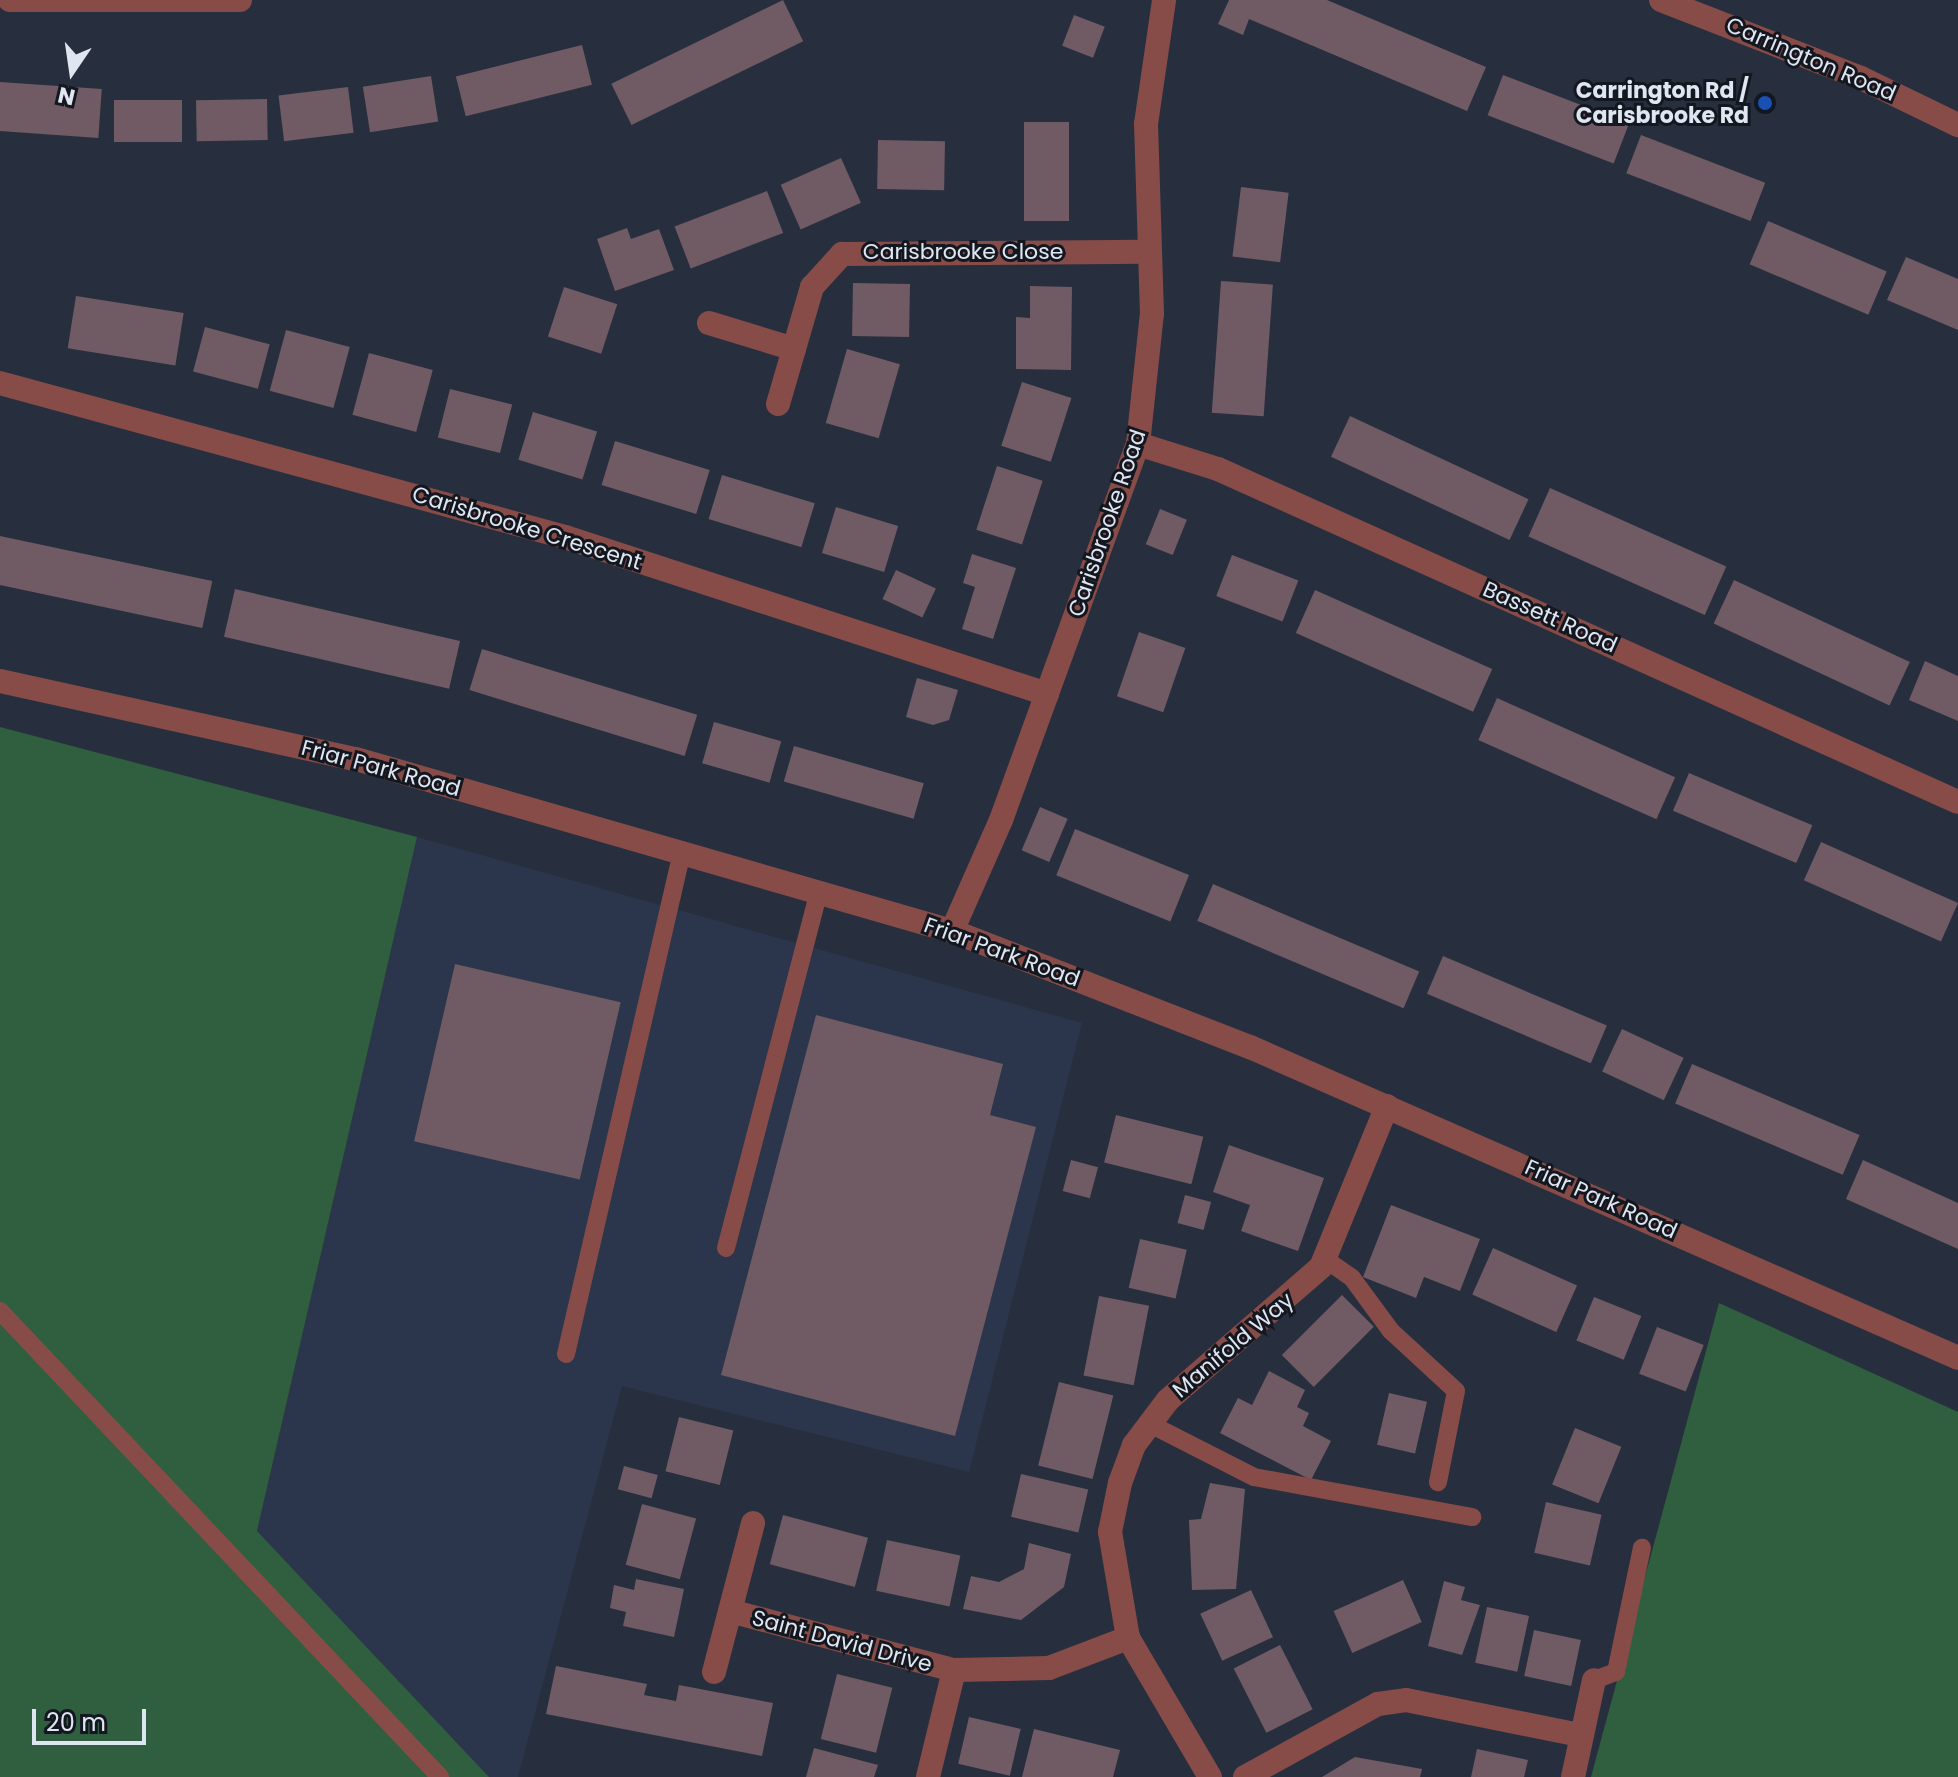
<!DOCTYPE html>
<html>
<head>
<meta charset="utf-8">
<style>
	body { margin:0 }
	#map { position:relative; width:1958px; height:1777px; overflow:hidden; background:#272f3f; font-family:Poppins,sans-serif }
	div>[style] { position:absolute }
	.built>* { inset:0; background:#2b364c }
	.green>* { inset:0; background:#305f3f }
	.building>* { inset:0; background:#705a63; transform-origin:0 0 }
	.lane>* { height:18px; margin:-9px; padding:0 9px; transform-origin:9px; border-radius:9px; background:#874c48 }
	.street>* { height:24px; margin:-12px; padding:0 12px; transform-origin:12px; border-radius:12px; background:#874c48 }
	.dots>* { width:22px; height:22px; translate:-50% -50%; box-sizing:border-box; border:4px solid #13171f; border-radius:50% }
	span { translate:-50% -50%; white-space:nowrap; text-align:center; line-height:1.15; -webkit-text-stroke:6px #13171f; paint-order:stroke }
	.street-label { font-size:22px; color:#e0e6f1 }
	.poi-label { font-size:22px; color:#e0e6f1; font-weight:700 }
	.right { translate:-100% -50%; text-align:right }
	.north { position:absolute; left:32px; top:32px; width:80px; height:80px; -webkit-text-stroke:6px #13171f; paint-order:stroke; rotate:193deg; font-size:22px; font-weight:700; line-height:32px; text-align:center; color:#e0e6f1 }
	.north::after { content:''; display:block; margin:auto; width:28px; height:36px; background:#e0e6f1; clip-path:polygon(50% 0,100% 100%,50% 72%,0 100%) }
	.scale { position:absolute; left:32px; top:1709px; width:114px; height:36px; box-sizing:border-box; border:4px solid #e0e6f1; border-top:0; padding-left:10px; font-size:24px; line-height:28px; white-space:nowrap; color:#e0e6f1; -webkit-text-stroke:6px #13171f; paint-order:stroke }
</style>
</head>
<body>
<div id="map">
	<div class="built">
		<i style="clip-path:polygon(417px 837px,1082px 1023px,969px 1472px,622px 1386px,518px 1777px,489px 1777px,257px 1531px)"></i>
	</div>
	<div class="green">
		<i style="clip-path:polygon(0 727px,417px 837px,257px 1531px,489px 1777px,0 1777px)"></i>
		<i style="clip-path:polygon(1719px 1303px,1958px 1412px,1958px 1777px,1591px 1777px)"></i>
	</div>
	<div class="building">
		<i style="left:783px;top:0;width:46px;height:191px;rotate:64deg"></i>
		<i style="clip-path:polygon(1229px 0,1327px 0,1486px 67px,1467px 111px,1249px 19px,1243px 35px,1218px 24px)"></i>
		<i style="left:1074px;top:15px;width:33px;height:33px;rotate:21deg"></i>
		<i style="left:582px;top:45px;width:41px;height:130px;rotate:76deg"></i>
		<i style="left:1503px;top:75px;width:135px;height:43px;rotate:21deg"></i>
		<i style="left:431px;top:76px;width:46px;height:69px;rotate:81deg"></i>
		<i style="left:0;top:82px;width:102px;height:49px;rotate:4deg"></i>
		<i style="left:348px;top:87px;width:46px;height:70px;rotate:83deg"></i>
		<i style="left:267px;top:99px;width:41px;height:71px;rotate:89deg"></i>
		<i style="left:114px;top:100px;width:68px;height:42px"></i>
		<i style="left:1024px;top:122px;width:45px;height:99px"></i>
		<i style="left:1641px;top:135px;width:133px;height:41px;rotate:21deg"></i>
		<i style="left:878px;top:140px;width:67px;height:49px;rotate:1deg"></i>
		<i style="left:841px;top:158px;width:49px;height:66px;rotate:66deg"></i>
		<i style="left:1241px;top:187px;width:48px;height:70px;rotate:7deg"></i>
		<i style="left:767px;top:191px;width:45px;height:99px;rotate:69deg"></i>
		<i style="left:1768px;top:221px;width:129px;height:47px;rotate:23deg"></i>
		<i style="clip-path:polygon(627px 228px,631px 239px,659px 229px,674px 270px,615px 291px,597px 239px)"></i>
		<i style="clip-path:polygon(1906px 257px,1958px 279px,1958px 330px,1887px 300px)"></i>
		<i style="left:1221px;top:281px;width:52px;height:132px;rotate:4deg"></i>
		<i style="left:853px;top:283px;width:57px;height:53px;rotate:1deg"></i>
		<i style="clip-path:polygon(1030px 286px,1072px 287px,1071px 370px,1016px 369px,1016px 317px,1030px 318px)"></i>
		<i style="left:564px;top:287px;width:56px;height:52px;rotate:18deg"></i>
		<i style="left:76px;top:296px;width:109px;height:53px;rotate:9deg"></i>
		<i style="left:205px;top:327px;width:67px;height:46px;rotate:15deg"></i>
		<i style="left:286px;top:330px;width:66px;height:63px;rotate:15deg"></i>
		<i style="left:847px;top:349px;width:55px;height:77px;rotate:16deg"></i>
		<i style="left:369px;top:353px;width:66px;height:64px;rotate:15deg"></i>
		<i style="left:1022px;top:382px;width:52px;height:67px;rotate:18deg"></i>
		<i style="left:450px;top:389px;width:64px;height:50px;rotate:14deg"></i>
		<i style="left:533px;top:412px;width:67px;height:50px;rotate:17deg"></i>
		<i style="left:1350px;top:416px;width:197px;height:45px;rotate:25deg"></i>
		<i style="left:615px;top:441px;width:99px;height:46px;rotate:17deg"></i>
		<i style="left:997px;top:466px;width:48px;height:67px;rotate:18deg"></i>
		<i style="left:722px;top:475px;width:97px;height:46px;rotate:17deg"></i>
		<i style="left:1550px;top:488px;width:193px;height:53px;rotate:24deg"></i>
		<i style="left:836px;top:507px;width:65px;height:48px;rotate:17deg"></i>
		<i style="left:1160px;top:509px;width:29px;height:38px;rotate:22deg"></i>
		<i style="left:0;top:536px;width:217px;height:48px;rotate:12deg"></i>
		<i style="clip-path:polygon(972px 554px,1016px 568px,993px 639px,962px 629px,975px 587px,963px 583px)"></i>
		<i style="left:1232px;top:555px;width:71px;height:44px;rotate:21deg"></i>
		<i style="left:896px;top:570px;width:44px;height:32px;rotate:25deg"></i>
		<i style="left:1734px;top:580px;width:194px;height:48px;rotate:25deg"></i>
		<i style="left:235px;top:589px;width:231px;height:49px;rotate:13deg"></i>
		<i style="left:1315px;top:590px;width:194px;height:47px;rotate:24deg"></i>
		<i style="left:1139px;top:632px;width:49px;height:68px;rotate:19deg"></i>
		<i style="left:482px;top:649px;width:225px;height:43px;rotate:17deg"></i>
		<i style="clip-path:polygon(1925px 661px,1958px 676px,1958px 721px,1909px 700px)"></i>
		<i style="clip-path:polygon(917px 678px,958px 690px,949px 720px,933px 725px,906px 717px)"></i>
		<i style="left:1497px;top:698px;width:195px;height:46px;rotate:24deg"></i>
		<i style="left:714px;top:722px;width:70px;height:43px;rotate:16deg"></i>
		<i style="left:794px;top:746px;width:135px;height:37px;rotate:16deg"></i>
		<i style="left:1689px;top:773px;width:134px;height:41px;rotate:23deg"></i>
		<i style="left:1040px;top:807px;width:30px;height:47px;rotate:23deg"></i>
		<i style="left:1075px;top:829px;width:123px;height:50px;rotate:22deg"></i>
		<i style="left:1821px;top:842px;width:150px;height:42px;rotate:24deg"></i>
		<i style="left:1213px;top:884px;width:224px;height:40px;rotate:23deg"></i>
		<i style="left:1443px;top:956px;width:178px;height:41px;rotate:23deg"></i>
		<i style="left:455px;top:964px;width:170px;height:182px;rotate:13deg"></i>
		<i style="clip-path:polygon(816px 1015px,1003px 1064px,990px 1115px,1036px 1127px,955px 1436px,721px 1375px)"></i>
		<i style="left:1622px;top:1029px;width:68px;height:47px;rotate:25deg"></i>
		<i style="left:1692px;top:1064px;width:182px;height:43px;rotate:23deg"></i>
		<i style="left:1116px;top:1115px;width:90px;height:49px;rotate:14deg"></i>
		<i style="clip-path:polygon(1229px 1145px,1324px 1178px,1298px 1251px,1241px 1231px,1250px 1205px,1213px 1192px)"></i>
		<i style="left:1071px;top:1160px;width:28px;height:32px;rotate:15deg"></i>
		<i style="clip-path:polygon(1863px 1160px,1958px 1203px,1958px 1249px,1846px 1199px)"></i>
		<i style="left:1185px;top:1195px;width:27px;height:29px;rotate:15deg"></i>
		<i style="clip-path:polygon(1391px 1205px,1480px 1239px,1460px 1291px,1424px 1277px,1416px 1298px,1363px 1277px)"></i>
		<i style="left:1140px;top:1239px;width:48px;height:50px;rotate:13deg"></i>
		<i style="left:1493px;top:1248px;width:92px;height:51px;rotate:24deg"></i>
		<i style="left:1342px;top:1295px;width:45px;height:85px;rotate:45deg"></i>
		<i style="left:1099px;top:1296px;width:51px;height:81px;rotate:11deg"></i>
		<i style="left:1594px;top:1297px;width:51px;height:47px;rotate:22deg"></i>
		<i style="left:1657px;top:1327px;width:50px;height:50px;rotate:21deg"></i>
		<i style="clip-path:polygon(1269px 1371px,1305px 1390px,1297px 1407px,1309px 1413px,1303px 1426px,1331px 1441px,1311px 1480px,1220px 1433px,1238px 1398px,1252px 1405px)"></i>
		<i style="left:1059px;top:1382px;width:56px;height:86px;rotate:14deg"></i>
		<i style="left:1389px;top:1393px;width:39px;height:53px;rotate:13deg"></i>
		<i style="left:679px;top:1417px;width:56px;height:56px;rotate:14deg"></i>
		<i style="left:1575px;top:1428px;width:50px;height:61px;rotate:22deg"></i>
		<i style="left:624px;top:1466px;width:35px;height:24px;rotate:15deg"></i>
		<i style="left:1021px;top:1474px;width:69px;height:44px;rotate:13deg"></i>
		<i style="clip-path:polygon(1210px 1483px,1245px 1489px,1236px 1589px,1192px 1590px,1189px 1520px,1201px 1519px)"></i>
		<i style="left:1546px;top:1502px;width:57px;height:52px;rotate:13deg"></i>
		<i style="left:642px;top:1504px;width:56px;height:63px;rotate:15deg"></i>
		<i style="left:783px;top:1515px;width:88px;height:51px;rotate:15deg"></i>
		<i style="left:887px;top:1540px;width:75px;height:52px;rotate:12deg"></i>
		<i style="clip-path:polygon(1029px 1543px,1071px 1554px,1064px 1587px,1021px 1620px,963px 1609px,971px 1576px,999px 1582px,1024px 1569px)"></i>
		<i style="clip-path:polygon(636px 1579px,684px 1589px,674px 1637px,623px 1626px,626px 1612px,610px 1608px,614px 1585px,634px 1590px)"></i>
		<i style="left:1403px;top:1580px;width:46px;height:76px;rotate:66deg"></i>
		<i style="clip-path:polygon(1444px 1581px,1465px 1587px,1461px 1600px,1480px 1605px,1462px 1655px,1428px 1646px)"></i>
		<i style="left:1251px;top:1590px;width:52px;height:56px;rotate:65deg"></i>
		<i style="left:1487px;top:1607px;width:43px;height:57px;rotate:12deg"></i>
		<i style="left:1534px;top:1630px;width:48px;height:47px;rotate:12deg"></i>
		<i style="left:1280px;top:1645px;width:72px;height:52px;rotate:63deg"></i>
		<i style="clip-path:polygon(556px 1666px,647px 1684px,644px 1695px,676px 1701px,679px 1685px,773px 1703px,762px 1756px,546px 1714px)"></i>
		<i style="left:837px;top:1674px;width:57px;height:67px;rotate:14deg"></i>
		<i style="left:969px;top:1717px;width:53px;height:48px;rotate:13deg"></i>
		<i style="clip-path:polygon(1034px 1729px,1120px 1750px,1113px 1777px,1022px 1777px)"></i>
		<i style="clip-path:polygon(814px 1748px,878px 1765px,874px 1777px,806px 1777px)"></i>
		<i style="clip-path:polygon(1477px 1749px,1528px 1760px,1524px 1777px,1471px 1777px)"></i>
		<i style="clip-path:polygon(1355px 1757px,1422px 1769px,1420px 1777px,1322px 1777px)"></i>
	</div>
	<div class="lane">
		<i style="left:726px;top:1248px;width:368px;rotate:-75.4deg"></i>
		<i style="left:1325px;top:1259px;width:33px;rotate:35deg"></i>
		<i style="left:1352px;top:1278px;width:66px;rotate:53.7deg"></i>
		<i style="left:1391px;top:1331px;width:88px;rotate:42.7deg"></i>
		<i style="left:1456px;top:1391px;width:93px;rotate:101.2deg"></i>
		<i style="left:0;top:1311px;width:641px;rotate:46.64deg"></i>
		<i style="left:566px;top:1354px;width:515px;rotate:-76.99deg"></i>
		<i style="left:1150px;top:1424px;width:117px;rotate:27deg"></i>
		<i style="left:1254px;top:1477px;width:222px;rotate:10.4deg"></i>
		<i style="left:1594px;top:1680px;width:23px;rotate:-20deg"></i>
		<i style="left:1616px;top:1672px;width:127px;rotate:-78.2deg"></i>
	</div>
	<div class="street">
		<i style="left:10px;top:0;width:230px"></i>
		<i style="left:1661px;top:0;width:215px;rotate:21.3deg"></i>
		<i style="left:1861px;top:78px;width:108px;rotate:25.9deg"></i>
		<i style="left:709px;top:323px;width:89px;rotate:17deg"></i>
		<i style="left:0;top:383px;width:586px;rotate:15.25deg"></i>
		<i style="left:565px;top:537px;width:507px;rotate:18.04deg"></i>
		<i style="left:778px;top:404px;width:122px;rotate:-73.8deg"></i>
		<i style="left:812px;top:287px;width:45px;rotate:-47.7deg"></i>
		<i style="left:842px;top:254px;width:305px;rotate:-0.4deg"></i>
		<i style="left:1138px;top:444px;width:84px;rotate:17.4deg"></i>
		<i style="left:1218px;top:469px;width:811px;rotate:24.23deg"></i>
		<i style="left:0;top:681px;width:364px;rotate:12.4deg"></i>
		<i style="left:356px;top:759px;width:620px;rotate:16.1deg"></i>
		<i style="left:952px;top:931px;width:320px;rotate:21.3deg"></i>
		<i style="left:1250px;top:1047px;width:773px;rotate:23.71deg"></i>
		<i style="left:952px;top:931px;width:121px;rotate:-66.2deg"></i>
		<i style="left:1001px;top:820px;width:400px;rotate:-70deg"></i>
		<i style="left:1138px;top:444px;width:131px;rotate:-83.9deg"></i>
		<i style="left:1152px;top:314px;width:190px;rotate:-91.8deg"></i>
		<i style="left:1146px;top:124px;width:125px;rotate:-81.7deg"></i>
		<i style="left:730px;top:1611px;width:232px;rotate:14.8deg"></i>
		<i style="left:714px;top:1672px;width:154px;rotate:-75.3deg"></i>
		<i style="left:928px;top:1777px;width:110px;rotate:-76.3deg"></i>
		<i style="left:954px;top:1670px;width:95px;rotate:-1.2deg"></i>
		<i style="left:1049px;top:1668px;width:85px;rotate:-20.8deg"></i>
		<i style="left:1210px;top:1777px;width:161px;rotate:-120.5deg"></i>
		<i style="left:1128px;top:1638px;width:108px;rotate:-99.6deg"></i>
		<i style="left:1110px;top:1532px;width:50px;rotate:-78.5deg"></i>
		<i style="left:1120px;top:1483px;width:40px;rotate:-69.8deg"></i>
		<i style="left:1134px;top:1445px;width:56px;rotate:-52.9deg"></i>
		<i style="left:1168px;top:1400px;width:203px;rotate:-41deg"></i>
		<i style="left:1321px;top:1267px;width:174px;rotate:-67.7deg"></i>
		<i style="left:1245px;top:1777px;width:152px;rotate:-28.8deg"></i>
		<i style="left:1378px;top:1704px;width:28px;rotate:-8deg"></i>
		<i style="left:1406px;top:1700px;width:177px;rotate:11.4deg"></i>
		<i style="left:1573px;top:1777px;width:99px;rotate:-77.8deg"></i>
	</div>
	<div class="dots">
		<i style="left:1765px;top:103px;background:#1a4fb4"></i>
	</div>
	<div class="street-label">
		<span style="left:1811px;top:59px;rotate:23deg">Carrington Road</span>
		<span style="left:963px;top:252px">Carisbrooke Close</span>
		<span style="left:1107px;top:523px;rotate:-71deg">Carisbrooke Road</span>
		<span style="left:527px;top:528px;rotate:17deg">Carisbrooke Crescent</span>
		<span style="left:1550px;top:617px;rotate:24deg">Bassett Road</span>
		<span style="left:381px;top:768px;rotate:15deg">Friar Park Road</span>
		<span style="left:1002px;top:952px;rotate:20deg">Friar Park Road</span>
		<span style="left:1601px;top:1199px;rotate:24deg">Friar Park Road</span>
		<span style="left:1233px;top:1345px;rotate:-40deg">Manifold Way</span>
		<span style="left:842px;top:1641px;rotate:15deg">Saint David Drive</span>
	</div>
	<div class="poi-label">
		<span class="right" style="left:1749px;top:103px">Carrington Rd /<br>Carisbrooke Rd</span>
	</div>
	<div class="north">N</div>
	<div class="scale">20 m</div>
</div>
</body>
</html>
